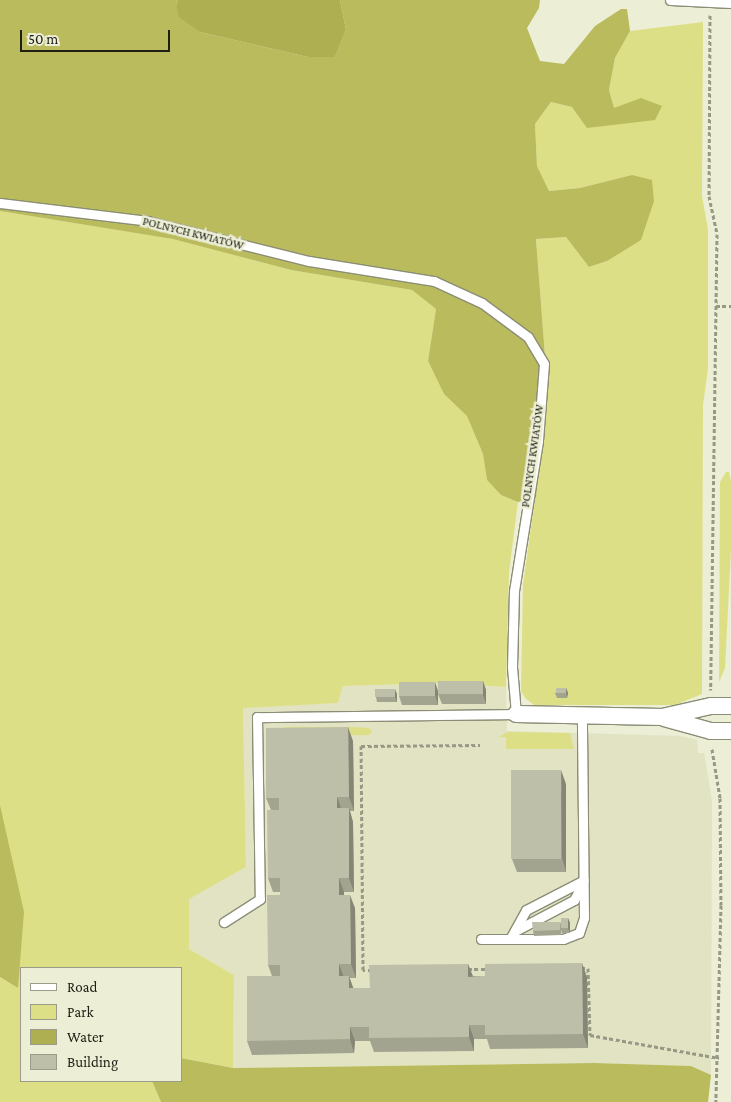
<!DOCTYPE html>
<html>
<head>
<meta charset="utf-8">
<style>
	body { margin:0 }
	#map { position:relative; width:731px; height:1102px; overflow:hidden; background:#eceed5; font-family:"Crimson Pro",serif }
	div>[style] { position:absolute }
	.built>* { inset:0; background:#e1e3c3 }
	.green>* { inset:0; background:#dddf86 }
	.forest>* { inset:0; background:#b9bb5c }
	.water>* { inset:0; background:#aeaf51 }
	.path>* { height:3px; margin-top:-1.5px; transform-origin:0; background:repeating-linear-gradient(90deg,#979885 0 4px,transparent 0 6.5px) }
	.roads { filter:drop-shadow(1px 0 #8b8d76) drop-shadow(-1px 0 #8b8d76) drop-shadow(0 1px #8b8d76) drop-shadow(0 -1px #8b8d76) }
	.lane>* { height:9px; margin:-4.5px; padding:0 4.5px; transform-origin:4.5px; border-radius:4.5px; background:#fff }
	.street>* { height:16px; margin:-8px; padding:0 8px; transform-origin:8px; border-radius:8px; background:#fff }
	.wall>* { inset:0; background:#a3a490 }
	.shaded-wall>* { inset:0; background:#858676 }
	.building>* { inset:0; background:#bebfa8; transform-origin:0 0 }
	span { translate:-50% -50%; white-space:nowrap; text-align:center; line-height:1.15; -webkit-text-stroke:5px #eceed5; paint-order:stroke }
	.street-label { font-size:12px; color:#1e1e15 }
	.legend { position:absolute; left:20px; top:967px; width:162px; height:115px; box-sizing:border-box; background:#eceed5; border:1px solid #9a9b88; margin:0; padding:6px 9px; list-style:none; font-size:15px; color:#1e1e15 }
	.legend li { display:flex; align-items:center; gap:10px; height:25px }
	.legend b { width:25px; border:1px solid #9a9b88 }
	.scale { position:absolute; left:20px; top:30px; width:150px; height:22px; box-sizing:border-box; border:2px solid #1e1e15; border-top:0; padding-left:6px; font-size:15px; line-height:18px; white-space:nowrap; color:#1e1e15; -webkit-text-stroke:4px #eceed5; paint-order:stroke }
</style>
</head>
<body>
<div id="map">
	<div class="built">
		<i style="clip-path:polygon(445px 683px,506px 687px,507px 731px,680px 736px,697px 740px,698px 753px,704px 753px,712px 801px,711px 1075px,691px 1066px,594px 1063px,233px 1068px,234px 975px,189px 949px,189px 898px,246px 867px,243px 707px,338px 703px,343px 686px)"></i>
	</div>
	<div class="green">
		<i style="clip-path:polygon(703px 22px,702px 196px,708px 229px,708px 369px,703px 405px,702px 694px,675px 705px,534px 705px,525px 698px,521px 691px,523px 585px,541px 455px,546px 369px,536px 239px,566px 237px,589px 267px,607px 261px,632px 175px,580px 188px,549px 191px,537px 166px,535px 124px,551px 102px,572px 107px,614px 108px,609px 90px,615px 58px,630px 31px)"></i>
		<i style="clip-path:polygon(0 211px,174px 239px,291px 270px,412px 290px,436px 309px,428px 361px,444px 394px,467px 416px,483px 454px,487px 480px,501px 495px,518px 502px,509px 572px,506px 687px,445px 683px,343px 686px,338px 703px,243px 708px,246px 867px,189px 899px,189px 949px,234px 975px,233px 1068px,181px 1058px,181px 968px,21px 968px,21px 1081px,152px 1081px,161px 1102px,0 1102px,0 977px,18px 988px,0 805px)"></i>
		<i style="clip-path:polygon(726px 472px,729px 472px,731px 482px,731px 549px,725px 668px,719px 682px,720px 482px)"></i>
		<i style="clip-path:polygon(285px 727px,352px 727px,369px 728px,372px 732px,369px 735px,274px 737px)"></i>
		<i style="clip-path:polygon(508px 732px,570px 733px,574px 749px,506px 749px,506px 737px,498px 737px)"></i>
	</div>
	<div class="forest">
		<i style="clip-path:polygon(0 0,178px 0,176px 6px,200px 32px,308px 57px,335px 57px,346px 30px,340px 0,540px 0,539px 8px,527px 28px,540px 61px,564px 64px,595px 26px,621px 9px,627px 9px,630px 31px,615px 58px,609px 90px,614px 108px,641px 98px,662px 106px,655px 120px,587px 128px,572px 107px,551px 102px,535px 124px,537px 166px,549px 191px,580px 188px,632px 175px,652px 180px,654px 201px,641px 240px,607px 261px,589px 267px,566px 237px,536px 239px,546px 369px,536px 498px,518px 502px,501px 495px,487px 480px,483px 454px,467px 416px,444px 394px,428px 361px,436px 309px,412px 290px,291px 270px,173px 239px,0 211px)"></i>
		<i style="clip-path:polygon(0 805px,24px 912px,18px 988px,0 977px)"></i>
		<i style="clip-path:polygon(181px 1058px,233px 1068px,594px 1063px,691px 1066px,711px 1075px,708px 1102px,161px 1102px,152px 1081px,181px 1081px)"></i>
	</div>
	<div class="water">
		<i style="clip-path:polygon(178px 0,340px 0,346px 30px,335px 57px,308px 57px,200px 32px,179px 17px,176px 6px)"></i>
	</div>
	<div class="path">
		<i style="left:710px;top:15px;width:181px;rotate:90.3deg"></i>
		<i style="left:709px;top:196px;width:39px;rotate:78deg"></i>
		<i style="left:717px;top:234px;width:456px;rotate:90.8deg"></i>
		<i style="left:716px;top:306px;width:15px"></i>
		<i style="left:712px;top:749px;width:50px;rotate:80.7deg"></i>
		<i style="left:720px;top:798px;width:107px;rotate:89.5deg"></i>
		<i style="left:721px;top:905px;width:197px;rotate:91.5deg"></i>
		<i style="left:581px;top:968px;width:7px"></i>
		<i style="left:588px;top:968px;width:67px;rotate:88.3deg"></i>
		<i style="left:590px;top:1035px;width:131px;rotate:10.1deg"></i>
		<i style="left:468px;top:969px;width:21px"></i>
		<i style="left:372px;top:970px;width:9px;rotate:180deg"></i>
		<i style="left:363px;top:970px;width:224px;rotate:-90.5deg"></i>
		<i style="left:361px;top:746px;width:119px;rotate:-0.5deg"></i>
	</div>
	<div class="roads">
		<div class="lane">
			<i style="left:670px;top:0;width:61px;rotate:2.8deg"></i>
			<i style="left:0;top:203px;width:149px;rotate:6.9deg"></i>
			<i style="left:148px;top:221px;width:166px;rotate:14deg"></i>
			<i style="left:309px;top:261px;width:127px;rotate:9.1deg"></i>
			<i style="left:434px;top:281px;width:53px;rotate:24.6deg"></i>
			<i style="left:482px;top:303px;width:57px;rotate:36.5deg"></i>
			<i style="left:528px;top:337px;width:31px;rotate:59deg"></i>
			<i style="left:544px;top:364px;width:77px;rotate:94.5deg"></i>
			<i style="left:538px;top:441px;width:152px;rotate:99.1deg"></i>
			<i style="left:514px;top:591px;width:76px;rotate:91.5deg"></i>
			<i style="left:512px;top:667px;width:47px;rotate:85.1deg"></i>
			<i style="left:516px;top:714px;width:259px;rotate:179.3deg"></i>
			<i style="left:257px;top:717px;width:182px;rotate:89.1deg"></i>
			<i style="left:260px;top:899px;width:43px;rotate:147.4deg"></i>
			<i style="left:515px;top:931px;width:67px;rotate:-27.7deg"></i>
			<i style="left:574px;top:900px;width:20px;rotate:-63deg"></i>
			<i style="left:481px;top:939px;width:82px"></i>
			<i style="left:563px;top:939px;width:17px;rotate:-21deg"></i>
			<i style="left:579px;top:933px;width:16px;rotate:-72deg"></i>
			<i style="left:584px;top:918px;width:203px;rotate:-90.6deg"></i>
			<i style="left:510px;top:939px;width:33px;rotate:-61deg"></i>
			<i style="left:526px;top:910px;width:65px;rotate:-27.3deg"></i>
		</div>
		<div class="street">
			<i style="left:516px;top:714px;width:146px;rotate:1.2deg"></i>
			<i style="left:662px;top:717px;width:50px;rotate:-12.7deg"></i>
			<i style="left:711px;top:706px;width:20px"></i>
			<i style="left:664px;top:718px;width:49px;rotate:15.5deg"></i>
			<i style="left:711px;top:731px;width:20px"></i>
		</div>
	</div>
	<div class="wall">
		<i style="clip-path:polygon(483px 681px,486px 690px,486px 704px,442px 704px,438px 694px)"></i>
		<i style="clip-path:polygon(566px 688px,568px 693px,567px 698px,557px 698px,555px 693px)"></i>
		<i style="clip-path:polygon(438px 691px,438px 705px,402px 705px,399px 696px)"></i>
		<i style="clip-path:polygon(397px 694px,397px 702px,377px 702px,376px 697px)"></i>
		<i style="clip-path:polygon(353px 741px,354px 811px,350px 811px,353px 822px,354px 892px,344px 892px,344px 895px,355px 908px,356px 978px,349px 978px,353px 988px,370px 988px,468px 964px,473px 976px,587px 977px,588px 1048px,490px 1049px,487px 1039px,474px 1039px,474px 1051px,374px 1052px,370px 1041px,355px 1041px,354px 1053px,252px 1055px,247px 1041px,272px 976px,268px 965px,280px 895px,280px 892px,273px 892px,268px 878px,271px 810px,266px 798px)"></i>
		<i style="clip-path:polygon(566px 784px,566px 872px,517px 872px,512px 859px)"></i>
		<i style="clip-path:polygon(568px 918px,570px 923px,570px 933px,562px 933px,561px 930px,561px 935px,534px 936px,533px 931px,560px 922px,561px 924px)"></i>
	</div>
	<div class="shaded-wall">
		<i style="clip-path:polygon(483px 681px,486px 690px,486px 704px,483px 695px)"></i>
		<i style="clip-path:polygon(435px 682px,438px 691px,438px 705px,435px 695px)"></i>
		<i style="clip-path:polygon(566px 688px,568px 693px,567px 698px,566px 693px)"></i>
		<i style="clip-path:polygon(395px 689px,397px 694px,397px 702px,395px 697px)"></i>
		<i style="clip-path:polygon(348px 727px,353px 741px,354px 811px,349px 797px)"></i>
		<i style="clip-path:polygon(561px 770px,566px 784px,566px 872px,562px 858px)"></i>
		<i style="clip-path:polygon(337px 797px,342px 811px,337px 808px)"></i>
		<i style="clip-path:polygon(349px 808px,353px 822px,354px 892px,349px 878px)"></i>
		<i style="clip-path:polygon(339px 878px,344px 892px,344px 909px,339px 895px)"></i>
		<i style="clip-path:polygon(350px 895px,355px 908px,356px 978px,351px 964px)"></i>
		<i style="clip-path:polygon(568px 918px,570px 923px,570px 933px,568px 928px)"></i>
		<i style="clip-path:polygon(582px 963px,587px 977px,588px 1048px,583px 1034px)"></i>
		<i style="clip-path:polygon(339px 964px,344px 978px,339px 976px)"></i>
		<i style="clip-path:polygon(468px 964px,473px 977px,468px 977px)"></i>
		<i style="clip-path:polygon(349px 976px,354px 990px,349px 988px)"></i>
		<i style="clip-path:polygon(469px 1025px,474px 1039px,474px 1051px,469px 1037px)"></i>
		<i style="clip-path:polygon(350px 1027px,355px 1041px,354px 1053px,350px 1039px)"></i>
	</div>
	<div class="building">
		<i style="left:438px;top:681px;width:45px;height:13px"></i>
		<i style="left:399px;top:682px;width:36px;height:14px"></i>
		<i style="left:556px;top:688px;width:10px;height:5px"></i>
		<i style="left:375px;top:689px;width:20px;height:8px"></i>
		<i style="clip-path:polygon(348px 727px,349px 797px,337px 797px,337px 808px,349px 808px,349px 878px,339px 878px,339px 895px,350px 895px,351px 964px,339px 964px,339px 976px,349px 976px,349px 988px,370px 988px,369px 965px,468px 964px,468px 977px,485px 976px,485px 964px,582px 963px,583px 1034px,485px 1035px,485px 1025px,469px 1025px,469px 1037px,369px 1038px,369px 1027px,350px 1027px,350px 1039px,247px 1041px,247px 976px,280px 976px,280px 965px,268px 965px,267px 895px,280px 895px,280px 878px,268px 878px,267px 810px,279px 810px,279px 798px,266px 798px,266px 728px)"></i>
		<i style="left:511px;top:770px;width:50px;height:89px"></i>
		<i style="left:561px;top:918px;width:7px;height:10px"></i>
		<i style="clip-path:polygon(532px 922px,560px 922px,560px 930px,533px 931px)"></i>
	</div>
	<div class="street-label">
		<span style="left:193px;top:234px;rotate:14deg">POLNYCH KWIATÓW</span>
		<span style="left:533px;top:456px;rotate:-82deg">POLNYCH KWIATÓW</span>
	</div>
	<ul class="legend">
	<li><b style="height:6px;background:#fff"></b>Road</li>
	<li><b style="height:14px;background:#dddf86"></b>Park</li>
	<li><b style="height:14px;background:#aeaf51"></b>Water</li>
	<li><b style="height:14px;background:#bebfa8"></b>Building</li>
	</ul>
	<div class="scale">50 m</div>
</div>
</body>
</html>
